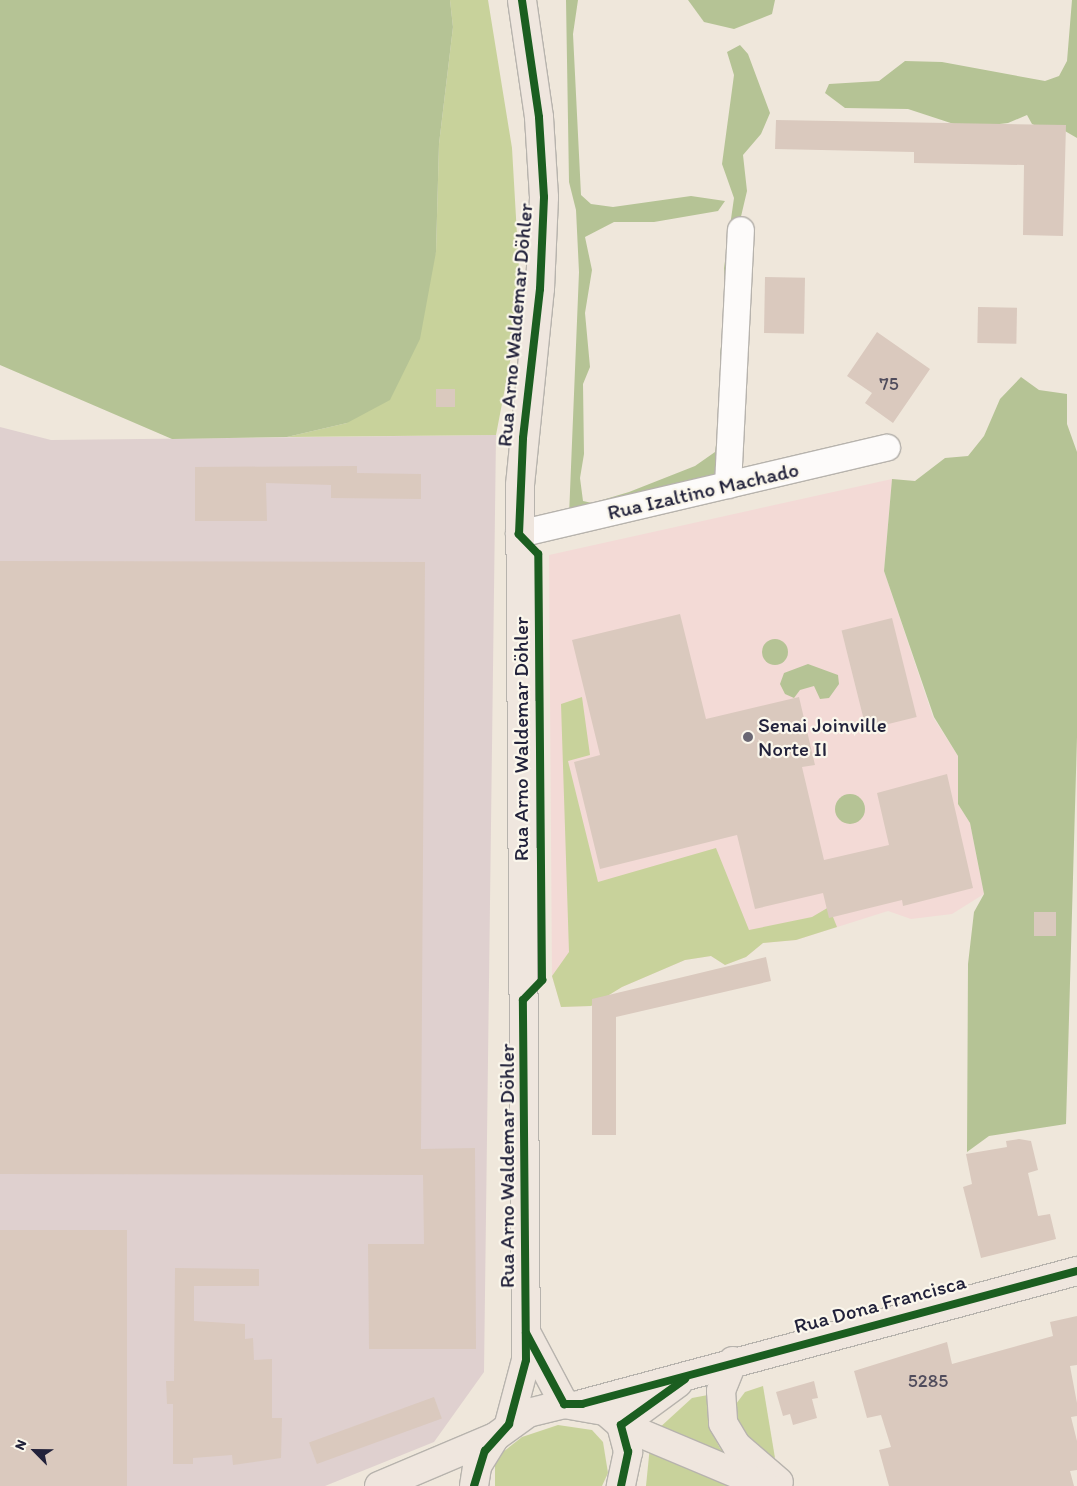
<!DOCTYPE html>
<html>
<head>
<meta charset="utf-8">
<style>
	body { margin:0 }
	#map { position:relative; width:1077px; height:1486px; overflow:hidden; background:#efe7db; font-family:Itim,sans-serif }
	div>[style] { position:absolute }
	.built>* { inset:0; background:#f3dad6 }
	.industrial>* { inset:0; background:#dfd0cf }
	.green>* { inset:0; background:#c8d29b }
	.forest>* { inset:0; background:#b5c395 }
	.round { border-radius:50% }
	.building>* { inset:0; background:#dac9be; transform-origin:0 0 }
	.roads { filter:drop-shadow(1px 0 #b7b3ad) drop-shadow(-1px 0 #b7b3ad) drop-shadow(0 1px #b7b3ad) drop-shadow(0 -1px #b7b3ad) }
	.minor>* { height:26px; margin:-13px; padding:0 13px; transform-origin:13px; border-radius:13px; background:#fdfbfa }
	.major>* { height:28px; margin:-14px; padding:0 14px; transform-origin:14px; border-radius:14px; background:#efe6de }
	.cycleway>* { height:8px; margin:-4px; padding:0 4px; transform-origin:4px; border-radius:4px; background:#1b5e20 }
	.dots>* { width:14px; height:14px; translate:-50% -50%; box-sizing:border-box; border:2px solid #fbf7ec; border-radius:50% }
	span { translate:-50% -50%; white-space:nowrap; text-align:center; line-height:1.15; -webkit-text-stroke:4.5px #fbf7ec; paint-order:stroke }
	.number-label { font-size:19px; color:#504c5c }
	.number-label span { -webkit-text-stroke-width:0 }
	.street-label { font-size:21px; color:#22223b }
	.poi-label { font-size:21px; color:#22223b }
	.left { translate:0 -50%; text-align:left }
	.north { position:absolute; left:10px; top:1426px; width:50px; height:50px; -webkit-text-stroke:4px #fbf7ec; paint-order:stroke; rotate:293deg; font-size:14px; font-weight:700; line-height:20px; text-align:center; color:#22223b }
	.north::after { content:''; display:block; margin:auto; width:18px; height:22px; background:#22223b; clip-path:polygon(50% 0,100% 100%,50% 72%,0 100%) }
</style>
</head>
<body>
<div id="map">
	<div class="built">
		<i style="clip-path:polygon(892px 479px,884px 571px,933px 717px,958px 756px,958px 804px,970px 823px,984px 894px,952px 914px,911px 919px,888px 911px,796px 940px,763px 943px,746px 957px,725px 965px,711px 956px,685px 960px,622px 987px,591px 1006px,561px 1007px,552px 976px,549px 555px)"></i>
	</div>
	<div class="industrial">
		<i style="clip-path:polygon(0 427px,51px 440px,496px 435px,484px 1372px,434px 1442px,325px 1486px,0 1486px)"></i>
	</div>
	<div class="green">
		<i style="clip-path:polygon(450px 0,488px 0,512px 148px,521px 304px,496px 435px,287px 437px,347px 423px,436px 252px,439px 144px,453px 27px)"></i>
		<i style="clip-path:polygon(582px 697px,590px 755px,568px 761px,598px 882px,716px 848px,749px 930px,812px 917px,829px 907px,837px 927px,796px 940px,763px 943px,746px 957px,725px 965px,711px 956px,685px 960px,622px 987px,591px 1006px,561px 1007px,552px 976px,569px 952px,561px 704px)"></i>
		<i style="clip-path:polygon(763px 1386px,775px 1458px,757px 1451px,737px 1431px,736px 1404px,745px 1392px)"></i>
		<i style="clip-path:polygon(708px 1395px,713px 1435px,720px 1448px,753px 1473px,657px 1430px,692px 1398px)"></i>
		<i style="clip-path:polygon(558px 1425px,592px 1430px,603px 1442px,608px 1473px,602px 1486px,495px 1486px,495px 1463px,503px 1452px,522px 1437px)"></i>
		<i style="clip-path:polygon(650px 1446px,740px 1486px,646px 1486px)"></i>
	</div>
	<div class="forest">
		<i style="clip-path:polygon(0 0,450px 0,453px 27px,439px 144px,436px 252px,420px 339px,390px 400px,347px 423px,287px 437px,172px 439px,0 365px)"></i>
		<i style="clip-path:polygon(566px 0,578px 0,573px 34px,581px 195px,591px 204px,613px 207px,691px 196px,725px 201px,718px 211px,654px 222px,614px 222px,585px 237px,592px 270px,585px 313px,590px 367px,583px 384px,584px 454px,580px 478px,583px 501px,592px 503px,629px 492px,695px 466px,715px 452px,723px 399px,720px 353px,726px 316px,724px 268px,734px 198px,722px 164px,734px 75px,727px 52px,740px 45px,748px 54px,770px 113px,761px 134px,743px 155px,747px 191px,739px 225px,726px 458px,714px 476px,569px 516px,579px 272px,576px 210px,569px 182px)"></i>
		<i style="clip-path:polygon(688px 0,775px 0,772px 14px,734px 29px,704px 22px)"></i>
		<i style="clip-path:polygon(1072px 0,1077px 0,1077px 138px,1058px 127px,1045px 130px,1032px 124px,1027px 115px,1008px 123px,966px 128px,908px 109px,845px 108px,825px 93px,829px 84px,879px 81px,905px 61px,942px 62px,1045px 81px,1059px 76px,1067px 61px)"></i>
		<i style="clip-path:polygon(1021px 377px,1039px 390px,1067px 394px,1067px 424px,1077px 452px,1077px 737px,1066px 1124px,989px 1136px,967px 1152px,968px 964px,974px 912px,984px 894px,970px 823px,958px 804px,958px 756px,934px 717px,884px 571px,892px 479px,915px 481px,945px 458px,968px 456px,984px 436px,1000px 399px)"></i>
		<i class="round" style="left:762px;top:639px;width:26px;height:26px"></i>
		<i style="clip-path:polygon(808px 664px,838px 675px,839px 684px,829px 698px,820px 699px,814px 686px,800px 690px,794px 698px,785px 694px,780px 684px,784px 673px)"></i>
		<i class="round" style="left:835px;top:794px;width:30px;height:30px"></i>
	</div>
	<div class="building">
		<i style="clip-path:polygon(776px 120px,1066px 125px,1063px 236px,1023px 235px,1024px 165px,914px 163px,914px 152px,775px 149px)"></i>
		<i style="left:765px;top:277px;width:40px;height:56px;rotate:1deg"></i>
		<i style="left:978px;top:307px;width:39px;height:36px;rotate:1deg"></i>
		<i style="clip-path:polygon(877px 332px,930px 369px,893px 423px,865px 403px,872px 393px,847px 376px)"></i>
		<i style="left:436px;top:389px;width:19px;height:18px"></i>
		<i style="clip-path:polygon(357px 466px,357px 473px,421px 474px,421px 499px,331px 498px,331px 485px,266px 483px,267px 521px,195px 521px,195px 467px)"></i>
		<i style="clip-path:polygon(0 561px,425px 562px,421px 1149px,475px 1148px,476px 1349px,369px 1349px,368px 1244px,424px 1244px,423px 1175px,0 1174px)"></i>
		<i style="clip-path:polygon(680px 614px,706px 719px,799px 697px,815px 765px,802px 767px,824px 860px,889px 845px,877px 793px,947px 774px,973px 888px,903px 906px,902px 900px,829px 918px,823px 893px,755px 909px,737px 835px,600px 869px,574px 762px,600px 755px,572px 640px)"></i>
		<i style="left:892px;top:618px;width:102px;height:52px;rotate:76deg"></i>
		<i style="left:1034px;top:912px;width:22px;height:24px"></i>
		<i style="clip-path:polygon(766px 957px,771px 981px,616px 1017px,616px 1135px,592px 1135px,592px 999px)"></i>
		<i style="clip-path:polygon(1019px 1139px,1031px 1141px,1038px 1170px,1028px 1173px,1038px 1216px,1050px 1214px,1056px 1239px,981px 1258px,963px 1187px,972px 1184px,966px 1154px,1007px 1147px,1006px 1141px)"></i>
		<i style="left:0;top:1230px;width:127px;height:256px"></i>
		<i style="clip-path:polygon(175px 1268px,259px 1269px,259px 1286px,194px 1286px,194px 1321px,245px 1324px,245px 1339px,253px 1338px,254px 1360px,272px 1359px,272px 1418px,282px 1418px,281px 1458px,233px 1465px,232px 1455px,193px 1458px,193px 1464px,173px 1464px,173px 1404px,167px 1404px,166px 1381px,174px 1381px)"></i>
		<i style="clip-path:polygon(1077px 1316px,1077px 1365px,1070px 1366px,1077px 1403px,1077px 1416px,1071px 1417px,1077px 1441px,1077px 1470px,1070px 1471px,1074px 1486px,889px 1486px,879px 1450px,891px 1447px,881px 1415px,867px 1418px,854px 1371px,947px 1342px,952px 1364px,1053px 1336px,1050px 1322px)"></i>
		<i style="clip-path:polygon(814px 1381px,818px 1398px,812px 1399px,817px 1418px,793px 1425px,790px 1414px,783px 1416px,776px 1392px)"></i>
		<i style="left:434px;top:1397px;width:23px;height:133px;rotate:70deg"></i>
	</div>
	<div class="roads">
		<div class="minor">
			<i style="left:728px;top:485px;width:255px;rotate:-87.1deg"></i>
			<i style="left:519px;top:534px;width:378px;rotate:-13.2deg"></i>
		</div>
		<div class="major">
			<i style="left:527px;top:1334px;width:79px;rotate:62.1deg"></i>
			<i style="left:733px;top:1361px;width:32px;rotate:112deg"></i>
			<i style="left:721px;top:1391px;width:32px;rotate:86deg"></i>
			<i style="left:723px;top:1423px;width:27px;rotate:59deg"></i>
			<i style="left:737px;top:1446px;width:55px;rotate:40.6deg"></i>
			<i style="left:582px;top:1404px;width:513px;rotate:-15.04deg"></i>
			<i style="left:509px;top:1424px;width:66px;rotate:-75.1deg"></i>
			<i style="left:526px;top:1360px;width:875px;rotate:-90.39deg"></i>
			<i style="left:520px;top:485px;width:197px;rotate:-84.2deg"></i>
			<i style="left:540px;top:289px;width:92px;rotate:-87.5deg"></i>
			<i style="left:544px;top:197px;width:80px;rotate:-93.6deg"></i>
			<i style="left:539px;top:117px;width:118px;rotate:-98.3deg"></i>
			<i style="left:621px;top:1425px;width:157px;rotate:22.8deg"></i>
			<i style="left:621px;top:1425px;width:71px;rotate:-36.4deg"></i>
			<i style="left:379px;top:1486px;width:126px;rotate:-22.9deg"></i>
			<i style="left:474px;top:1486px;width:20px;rotate:-81deg"></i>
			<i style="left:477px;top:1466px;width:34px;rotate:-58deg"></i>
			<i style="left:495px;top:1437px;width:41px;rotate:-36deg"></i>
			<i style="left:528px;top:1413px;width:37px;rotate:-14deg"></i>
			<i style="left:564px;top:1404px;width:42px;rotate:9.7deg"></i>
			<i style="left:605px;top:1411px;width:21px;rotate:41deg"></i>
			<i style="left:621px;top:1425px;width:28px;rotate:75deg"></i>
			<i style="left:628px;top:1452px;width:35px;rotate:102deg"></i>
		</div>
	</div>
	<div class="cycleway">
		<i style="left:526px;top:1333px;width:81px;rotate:61.8deg"></i>
		<i style="left:564px;top:1404px;width:18px"></i>
		<i style="left:582px;top:1404px;width:513px;rotate:-15.04deg"></i>
		<i style="left:474px;top:1486px;width:37px;rotate:-73deg"></i>
		<i style="left:485px;top:1451px;width:36px;rotate:-48deg"></i>
		<i style="left:509px;top:1424px;width:66px;rotate:-75.1deg"></i>
		<i style="left:526px;top:1360px;width:360px;rotate:-90.5deg"></i>
		<i style="left:523px;top:1000px;width:28px;rotate:-46deg"></i>
		<i style="left:542px;top:980px;width:426px;rotate:-90.5deg"></i>
		<i style="left:538px;top:554px;width:28px;rotate:-134deg"></i>
		<i style="left:519px;top:534px;width:96px;rotate:-87.6deg"></i>
		<i style="left:523px;top:438px;width:150px;rotate:-83.5deg"></i>
		<i style="left:540px;top:289px;width:92px;rotate:-87.5deg"></i>
		<i style="left:544px;top:197px;width:80px;rotate:-93.6deg"></i>
		<i style="left:539px;top:117px;width:118px;rotate:-98.3deg"></i>
		<i style="left:621px;top:1486px;width:35px;rotate:-78deg"></i>
		<i style="left:628px;top:1452px;width:28px;rotate:-105deg"></i>
		<i style="left:621px;top:1425px;width:79px;rotate:-35.7deg"></i>
	</div>
	<div class="dots">
		<i style="left:748px;top:737px;background:#6a6773"></i>
	</div>
	<div class="number-label">
		<span style="left:889px;top:384px">75</span>
		<span style="left:928px;top:1381px">5285</span>
	</div>
	<div class="street-label">
		<span style="left:515px;top:325px;rotate:-85deg">Rua Arno Waldemar Döhler</span>
		<span style="left:703px;top:491px;rotate:-13deg">Rua Izaltino Machado</span>
		<span style="left:521px;top:739px;rotate:-90deg">Rua Arno Waldemar Döhler</span>
		<span style="left:507px;top:1166px;rotate:-90deg">Rua Arno Waldemar Döhler</span>
		<span style="left:880px;top:1304px;rotate:-15deg">Rua Dona Francisca</span>
	</div>
	<div class="poi-label">
		<span class="left" style="left:758px;top:737px">Senai Joinville<br>Norte II</span>
	</div>
	<div class="north">N</div>
</div>
</body>
</html>
